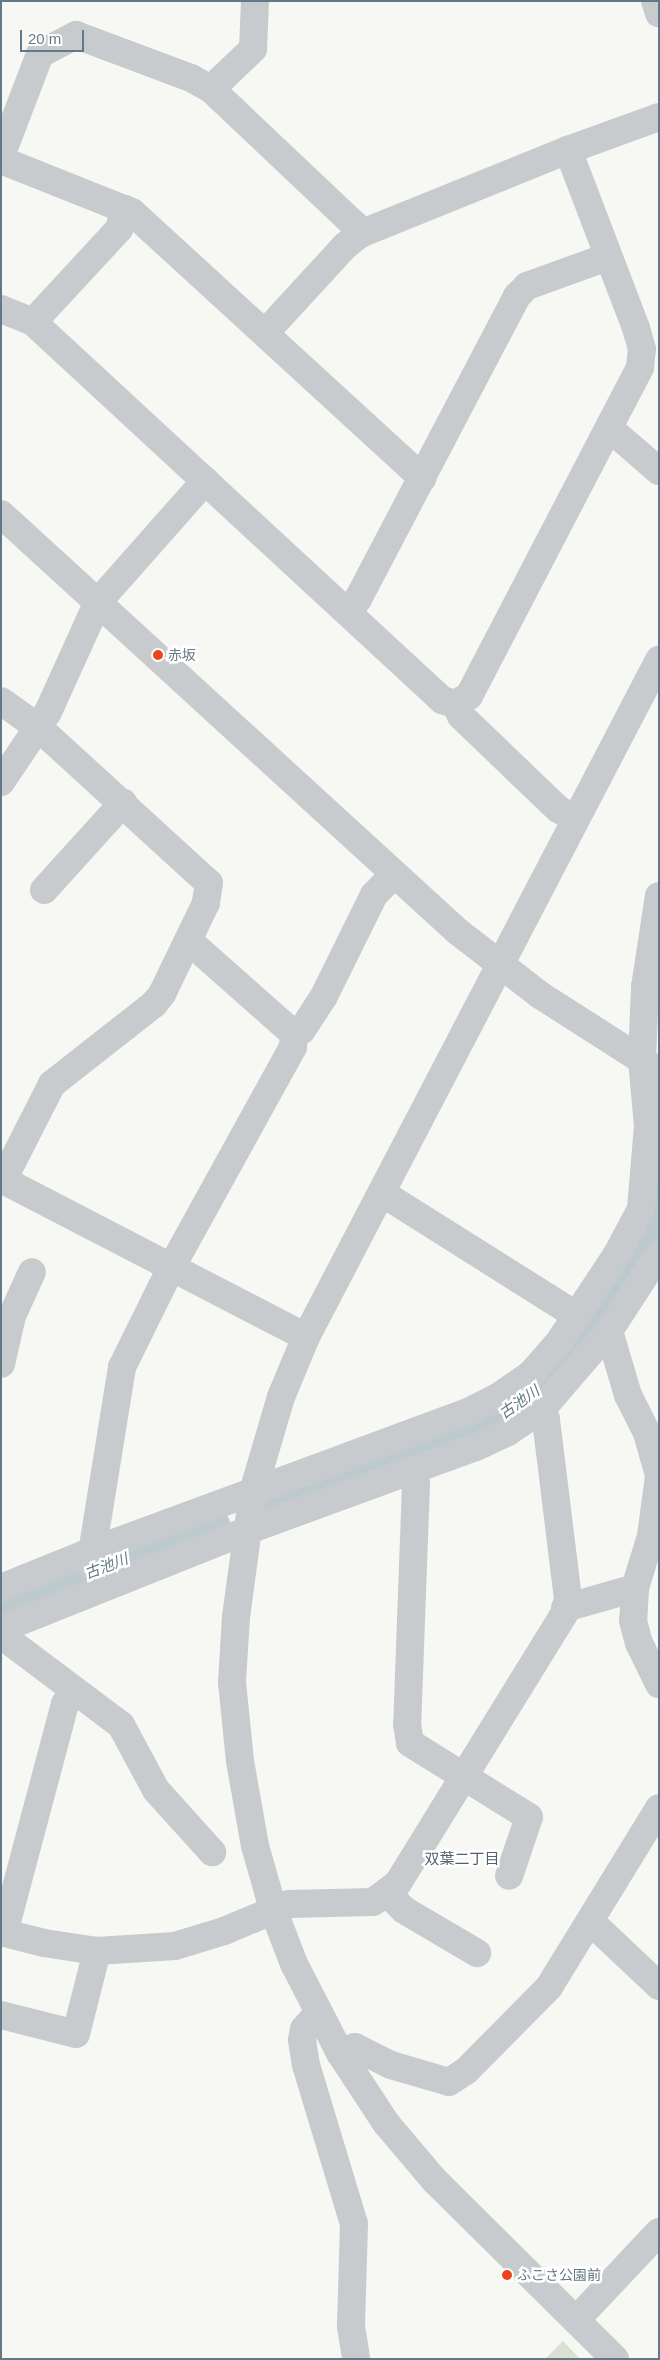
<!DOCTYPE html>
<html>
<head>
<meta charset="utf-8">
<style>
	body { margin:0 }
	#map { position:relative; width:660px; height:2360px; overflow:hidden; background:#f7f7f4; font-family:Arial,"Noto Sans JP",sans-serif }
	div>[style] { position:absolute }
	.green>* { inset:0; background:#d9e0d4 }
	.river>* { height:39px; margin:-19.5px; padding:0 19.5px; transform-origin:19.5px; border-radius:19.5px; background:#bdcacd }
	.minor>* { height:28px; margin:-14px; padding:0 14px; transform-origin:14px; border-radius:14px; background:#c7cbce }
	.dots>* { width:14px; height:14px; translate:-50% -50%; box-sizing:border-box; border:2px solid #fff; border-radius:50% }
	span { translate:-50% -50%; white-space:nowrap; text-align:center; line-height:1.15; -webkit-text-stroke:5px #fff; paint-order:stroke }
	.poi-label { font-size:14px; color:#647987 }
	.left { translate:0 -50%; text-align:left }
	.water-label { font-size:15px; color:#5f7b83; font-style:italic }
	.neighbourhood-label { font-size:15px; color:#52626c }
	.frame { position:absolute; inset:0; border:2px solid #647987; pointer-events:none }
	.scale { position:absolute; left:20px; top:30px; width:64px; height:22px; box-sizing:border-box; border:2px solid #647987; border-top:0; padding-left:6px; font-size:15px; line-height:18px; white-space:nowrap; color:#647987; -webkit-text-stroke:4px #fff; paint-order:stroke }
</style>
</head>
<body>
<div id="map">
	<div class="green">
		<i style="clip-path:polygon(563px 2341px,580px 2359px,545px 2359px)"></i>
	</div>
	<div class="river">
		<i style="left:279px;top:1500px;width:235px;rotate:-20.7deg"></i>
		<i style="left:499px;top:1417px;width:49px;rotate:-35deg"></i>
		<i style="left:539px;top:1389px;width:74px;rotate:-47.2deg"></i>
		<i style="left:589px;top:1335px;width:94px;rotate:-57.2deg"></i>
		<i style="left:640px;top:1256px;width:70px;rotate:-74.2deg"></i>
		<i style="left:1px;top:1605px;width:224px;rotate:-20.6deg"></i>
	</div>
	<div class="minor">
		<i style="left:655px;top:1px;width:13px;rotate:72deg"></i>
		<i style="left:211px;top:89px;width:58px;rotate:-43.6deg"></i>
		<i style="left:253px;top:49px;width:48px;rotate:-87.6deg"></i>
		<i style="left:1px;top:156px;width:109px;rotate:-69.1deg"></i>
		<i style="left:40px;top:54px;width:41px;rotate:-27.8deg"></i>
		<i style="left:76px;top:35px;width:123px;rotate:20.5deg"></i>
		<i style="left:191px;top:78px;width:23px;rotate:29deg"></i>
		<i style="left:211px;top:89px;width:197px;rotate:43.4deg"></i>
		<i style="left:354px;top:224px;width:12px;rotate:59deg"></i>
		<i style="left:1px;top:160px;width:141px;rotate:21.7deg"></i>
		<i style="left:132px;top:212px;width:394px;rotate:42.5deg"></i>
		<i style="left:1px;top:309px;width:35px;rotate:22deg"></i>
		<i style="left:33px;top:322px;width:557px;rotate:42.74deg"></i>
		<i style="left:442px;top:700px;width:14px;rotate:17deg"></i>
		<i style="left:455px;top:704px;width:13px;rotate:63deg"></i>
		<i style="left:461px;top:716px;width:134px;rotate:43.8deg"></i>
		<i style="left:558px;top:809px;width:20px;rotate:30deg"></i>
		<i style="left:33px;top:322px;width:127px;rotate:-47.2deg"></i>
		<i style="left:119px;top:229px;width:21px;rotate:-73deg"></i>
		<i style="left:265px;top:333px;width:118px;rotate:-47.4deg"></i>
		<i style="left:345px;top:246px;width:19px;rotate:-39deg"></i>
		<i style="left:360px;top:234px;width:224px;rotate:-22deg"></i>
		<i style="left:568px;top:150px;width:97px;rotate:-19.9deg"></i>
		<i style="left:609px;top:428px;width:66px;rotate:40.7deg"></i>
		<i style="left:1px;top:514px;width:618px;rotate:42.44deg"></i>
		<i style="left:457px;top:931px;width:105px;rotate:37.6deg"></i>
		<i style="left:540px;top:995px;width:135px;rotate:32.6deg"></i>
		<i style="left:348px;top:611px;width:16px;rotate:-50deg"></i>
		<i style="left:358px;top:599px;width:342px;rotate:-62.3deg"></i>
		<i style="left:517px;top:296px;width:14px;rotate:-45deg"></i>
		<i style="left:527px;top:286px;width:85px;rotate:-19.9deg"></i>
		<i style="left:1px;top:701px;width:47px;rotate:35.4deg"></i>
		<i style="left:39px;top:728px;width:230px;rotate:42.4deg"></i>
		<i style="left:209px;top:883px;width:20px;rotate:99deg"></i>
		<i style="left:206px;top:903px;width:101px;rotate:115.8deg"></i>
		<i style="left:162px;top:994px;width:13px;rotate:129deg"></i>
		<i style="left:154px;top:1004px;width:130px;rotate:141.9deg"></i>
		<i style="left:52px;top:1084px;width:108px;rotate:117deg"></i>
		<i style="left:3px;top:1180px;width:341px;rotate:27.4deg"></i>
		<i style="left:455px;top:704px;width:16px;rotate:-30deg"></i>
		<i style="left:469px;top:696px;width:371px;rotate:-62.5deg"></i>
		<i style="left:640px;top:367px;width:18px;rotate:-84deg"></i>
		<i style="left:642px;top:349px;width:22px;rotate:-106deg"></i>
		<i style="left:636px;top:328px;width:191px;rotate:-110.9deg"></i>
		<i style="left:1px;top:782px;width:84px;rotate:-56.1deg"></i>
		<i style="left:48px;top:712px;width:121px;rotate:-65.6deg"></i>
		<i style="left:98px;top:602px;width:162px;rotate:-48.5deg"></i>
		<i style="left:44px;top:890px;width:118px;rotate:-47.8deg"></i>
		<i style="left:294px;top:1034px;width:9px;rotate:-27deg"></i>
		<i style="left:302px;top:1030px;width:40px;rotate:-57.1deg"></i>
		<i style="left:324px;top:996px;width:113px;rotate:-63.7deg"></i>
		<i style="left:374px;top:895px;width:29px;rotate:-46deg"></i>
		<i style="left:382px;top:1193px;width:231px;rotate:32.2deg"></i>
		<i style="left:609px;top:1331px;width:67px;rotate:73.5deg"></i>
		<i style="left:628px;top:1395px;width:42px;rotate:63.4deg"></i>
		<i style="left:647px;top:1433px;width:44px;rotate:74.1deg"></i>
		<i style="left:1px;top:1364px;width:49px;rotate:-77.1deg"></i>
		<i style="left:12px;top:1316px;width:48px;rotate:-65.6deg"></i>
		<i style="left:412px;top:1470px;width:15px;rotate:74deg"></i>
		<i style="left:416px;top:1484px;width:240px;rotate:92.1deg"></i>
		<i style="left:407px;top:1724px;width:19px;rotate:81deg"></i>
		<i style="left:410px;top:1743px;width:140px;rotate:31.9deg"></i>
		<i style="left:529px;top:1817px;width:62px;rotate:108.7deg"></i>
		<i style="left:659px;top:1476px;width:61px;rotate:97.6deg"></i>
		<i style="left:651px;top:1536px;width:54px;rotate:107.1deg"></i>
		<i style="left:635px;top:1588px;width:33px;rotate:93deg"></i>
		<i style="left:633px;top:1621px;width:23px;rotate:75deg"></i>
		<i style="left:639px;top:1643px;width:46px;rotate:64deg"></i>
		<i style="left:90px;top:1565px;width:201px;rotate:-80.8deg"></i>
		<i style="left:122px;top:1367px;width:110px;rotate:-63.7deg"></i>
		<i style="left:171px;top:1268px;width:252px;rotate:-61.1deg"></i>
		<i style="left:293px;top:1047px;width:13px;rotate:-86deg"></i>
		<i style="left:294px;top:1034px;width:140px;rotate:-138.5deg"></i>
		<i style="left:1px;top:1588px;width:98px;rotate:-22.1deg"></i>
		<i style="left:92px;top:1551px;width:403px;rotate:-20.3deg"></i>
		<i style="left:470px;top:1411px;width:31px;rotate:-27deg"></i>
		<i style="left:498px;top:1397px;width:40px;rotate:-34.9deg"></i>
		<i style="left:531px;top:1374px;width:43px;rotate:-48.8deg"></i>
		<i style="left:559px;top:1342px;width:105px;rotate:-56.6deg"></i>
		<i style="left:617px;top:1254px;width:51px;rotate:-61.9deg"></i>
		<i style="left:641px;top:1209px;width:83px;rotate:-85.2deg"></i>
		<i style="left:648px;top:1126px;width:66px;rotate:-95.2deg"></i>
		<i style="left:642px;top:1060px;width:73px;rotate:-87.6deg"></i>
		<i style="left:645px;top:987px;width:92px;rotate:-81.3deg"></i>
		<i style="left:565px;top:1608px;width:73px;rotate:-15.9deg"></i>
		<i style="left:1px;top:1629px;width:264px;rotate:-21.8deg"></i>
		<i style="left:246px;top:1531px;width:245px;rotate:-20.1deg"></i>
		<i style="left:476px;top:1447px;width:35px;rotate:-25deg"></i>
		<i style="left:508px;top:1432px;width:40px;rotate:-34deg"></i>
		<i style="left:541px;top:1410px;width:104px;rotate:-49.3deg"></i>
		<i style="left:609px;top:1331px;width:92px;rotate:-57deg"></i>
		<i style="left:1px;top:1635px;width:150px;rotate:36.9deg"></i>
		<i style="left:121px;top:1725px;width:74px;rotate:61.7deg"></i>
		<i style="left:156px;top:1790px;width:84px;rotate:47.9deg"></i>
		<i style="left:387px;top:1893px;width:24px;rotate:45deg"></i>
		<i style="left:404px;top:1910px;width:85px;rotate:30.5deg"></i>
		<i style="left:590px;top:1921px;width:95px;rotate:43.3deg"></i>
		<i style="left:1px;top:1932px;width:44px;rotate:14.3deg"></i>
		<i style="left:44px;top:1943px;width:54px;rotate:8.6deg"></i>
		<i style="left:97px;top:1951px;width:78px;rotate:-3.7deg"></i>
		<i style="left:175px;top:1946px;width:51px;rotate:-17deg"></i>
		<i style="left:224px;top:1931px;width:70px;rotate:-22.6deg"></i>
		<i style="left:289px;top:1904px;width:84px;rotate:-1.4deg"></i>
		<i style="left:373px;top:1902px;width:31px;rotate:-37deg"></i>
		<i style="left:398px;top:1883px;width:316px;rotate:-58.3deg"></i>
		<i style="left:564px;top:1614px;width:16px;rotate:-75deg"></i>
		<i style="left:568px;top:1599px;width:181px;rotate:-97deg"></i>
		<i style="left:546px;top:1419px;width:10px;rotate:-119deg"></i>
		<i style="left:4px;top:1933px;width:237px;rotate:-75.1deg"></i>
		<i style="left:65px;top:1704px;width:16px;rotate:-55deg"></i>
		<i style="left:318px;top:2013px;width:21px;rotate:131deg"></i>
		<i style="left:304px;top:2029px;width:11px;rotate:100deg"></i>
		<i style="left:302px;top:2040px;width:25px;rotate:81deg"></i>
		<i style="left:306px;top:2065px;width:166px;rotate:73.2deg"></i>
		<i style="left:354px;top:2224px;width:102px;rotate:91.7deg"></i>
		<i style="left:351px;top:2326px;width:33px;rotate:81deg"></i>
		<i style="left:1px;top:2015px;width:77px;rotate:14.2deg"></i>
		<i style="left:76px;top:2034px;width:86px;rotate:-75.8deg"></i>
		<i style="left:340px;top:2053px;width:16px;rotate:-22deg"></i>
		<i style="left:355px;top:2047px;width:40px;rotate:26.6deg"></i>
		<i style="left:391px;top:2065px;width:60px;rotate:16.3deg"></i>
		<i style="left:449px;top:2082px;width:20px;rotate:-33deg"></i>
		<i style="left:466px;top:2071px;width:118px;rotate:-45.3deg"></i>
		<i style="left:549px;top:1987px;width:210px;rotate:-58.4deg"></i>
		<i style="left:576px;top:2320px;width:121px;rotate:-46.7deg"></i>
		<i style="left:615px;top:2359px;width:253px;rotate:-135.3deg"></i>
		<i style="left:435px;top:2181px;width:76px;rotate:-130.2deg"></i>
		<i style="left:386px;top:2123px;width:84px;rotate:-123.3deg"></i>
		<i style="left:340px;top:2053px;width:100px;rotate:-117.3deg"></i>
		<i style="left:294px;top:1964px;width:59px;rotate:-110.9deg"></i>
		<i style="left:273px;top:1909px;width:66px;rotate:-105.9deg"></i>
		<i style="left:255px;top:1846px;width:86px;rotate:-100deg"></i>
		<i style="left:240px;top:1761px;width:79px;rotate:-95.8deg"></i>
		<i style="left:232px;top:1682px;width:65px;rotate:-86.5deg"></i>
		<i style="left:236px;top:1617px;width:126px;rotate:-82.3deg"></i>
		<i style="left:253px;top:1492px;width:99px;rotate:-73.6deg"></i>
		<i style="left:281px;top:1397px;width:65px;rotate:-67.4deg"></i>
		<i style="left:306px;top:1337px;width:764px;rotate:-62.46deg"></i>
	</div>
	<div class="dots">
		<i style="left:158px;top:655px;background:#f0431b"></i>
		<i style="left:507px;top:2275px;background:#f0431b"></i>
	</div>
	<div class="poi-label">
		<span class="left" style="left:168px;top:655px">赤坂</span>
		<span class="left" style="left:517px;top:2275px">ふこさ公園前</span>
	</div>
	<div class="water-label">
		<span style="left:519px;top:1402px;rotate:-35deg">古池川</span>
		<span style="left:106px;top:1566px;rotate:-21deg">古池川</span>
	</div>
	<div class="neighbourhood-label">
		<span style="left:462px;top:1859px">双葉二丁目</span>
	</div>
	<div class="frame"></div>
	<div class="scale">20 m</div>
</div>
</body>
</html>
